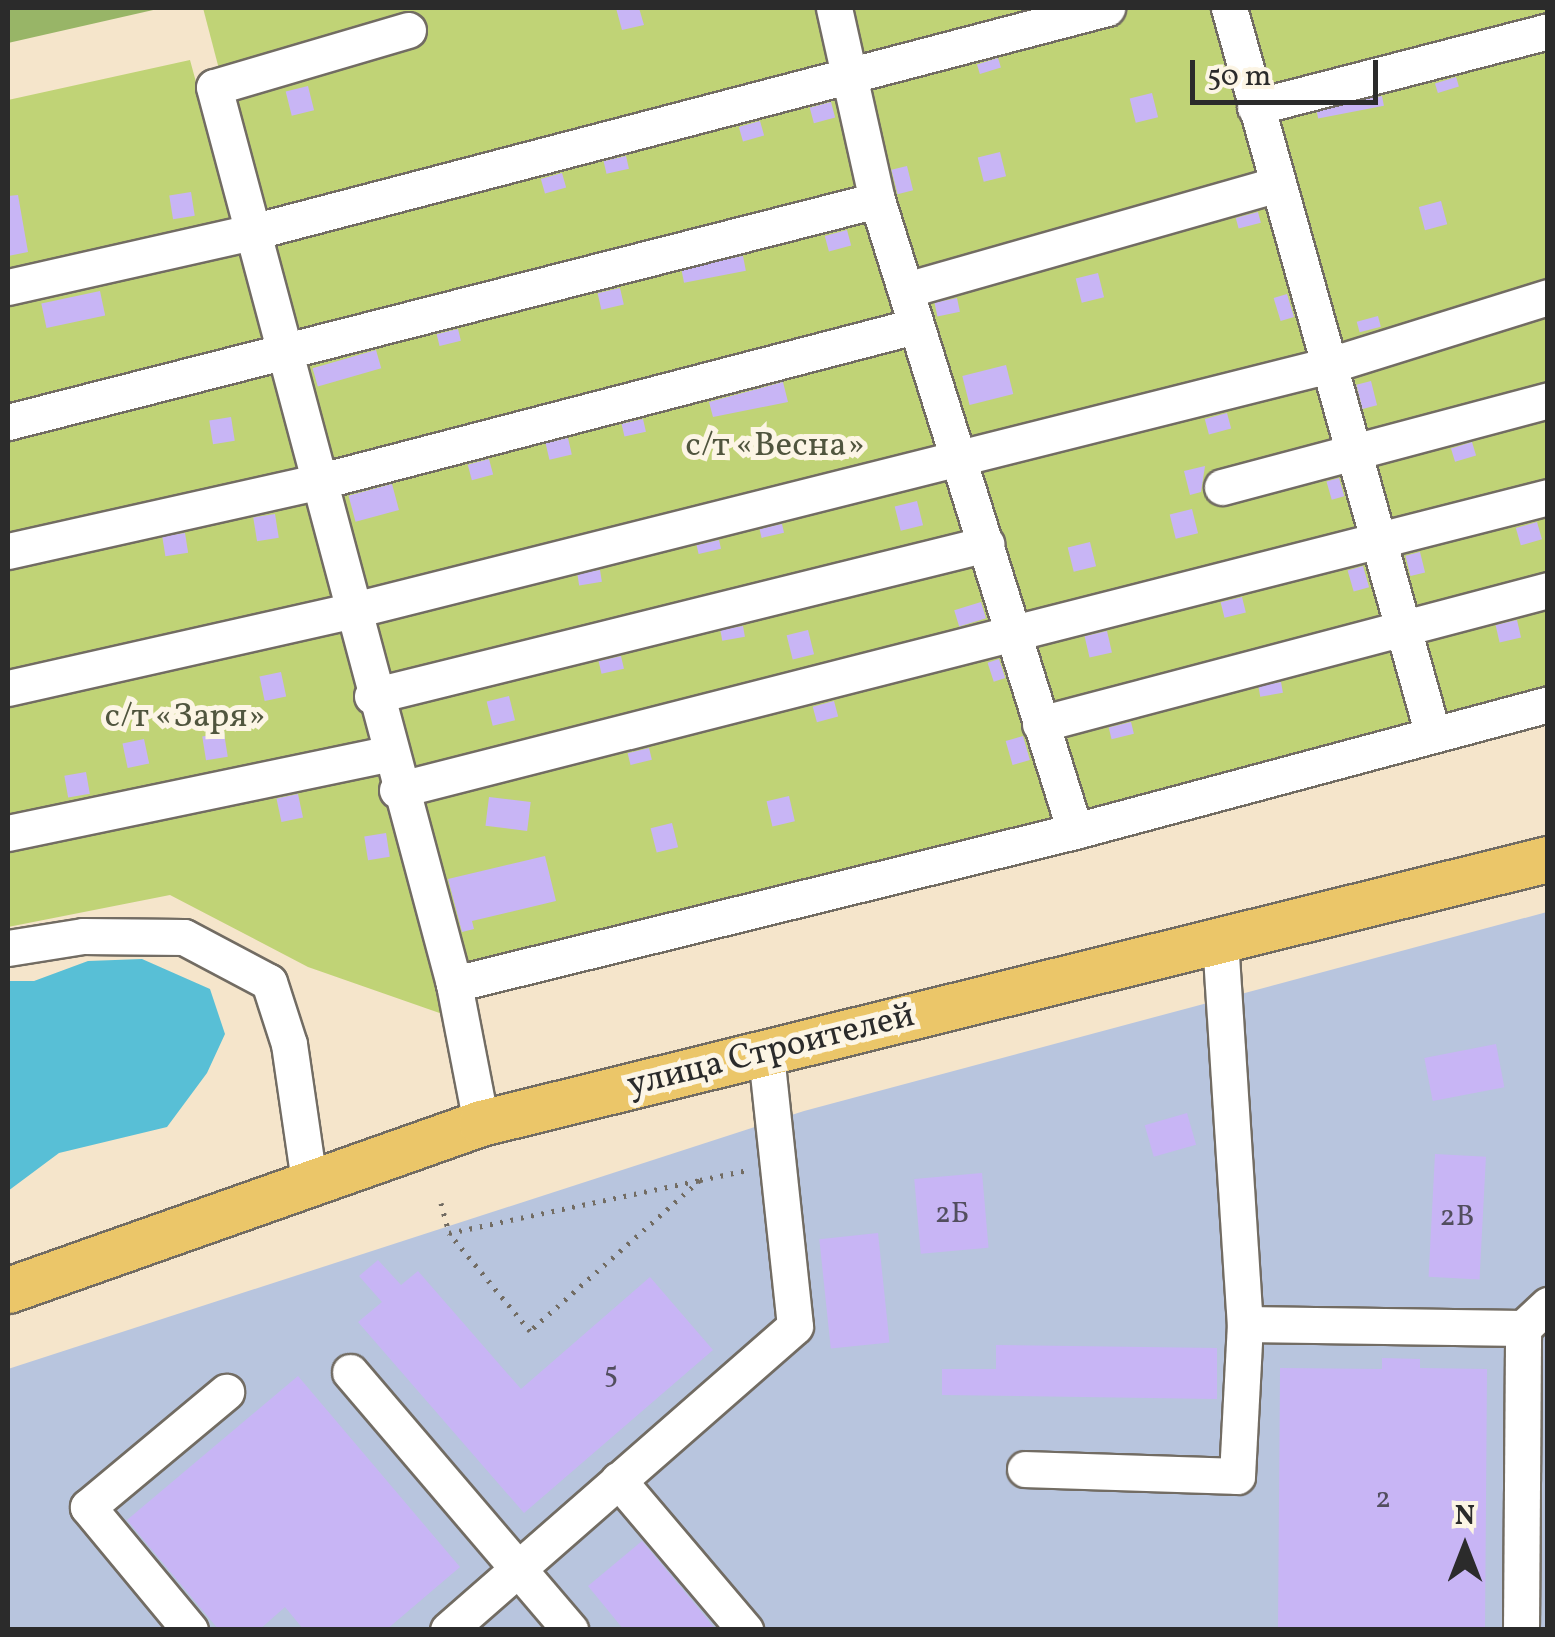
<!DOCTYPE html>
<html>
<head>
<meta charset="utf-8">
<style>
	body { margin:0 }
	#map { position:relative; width:1555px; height:1637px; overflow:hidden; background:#f5e5cb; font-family:Vollkorn,serif }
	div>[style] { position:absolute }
	.industrial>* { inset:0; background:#b8c5de }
	.green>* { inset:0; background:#c0d376 }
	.forest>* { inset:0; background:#98b567 }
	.water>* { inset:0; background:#58bfd6 }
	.building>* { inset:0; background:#c8b5f5; transform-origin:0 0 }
	.path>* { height:5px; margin-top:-2.5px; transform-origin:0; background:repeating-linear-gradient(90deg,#726c63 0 2.5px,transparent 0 10.5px) }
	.roads { filter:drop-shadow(2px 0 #726c63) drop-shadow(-2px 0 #726c63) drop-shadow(0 2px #726c63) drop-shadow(0 -2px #726c63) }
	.minor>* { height:35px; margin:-17.5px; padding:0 17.5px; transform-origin:17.5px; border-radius:17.5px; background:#fff }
	.major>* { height:45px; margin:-22.5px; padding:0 22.5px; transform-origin:22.5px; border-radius:22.5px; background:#ebc669 }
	span { translate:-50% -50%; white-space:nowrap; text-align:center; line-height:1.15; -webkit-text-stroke:10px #fcf5e5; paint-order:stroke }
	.number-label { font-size:30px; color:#524e5e }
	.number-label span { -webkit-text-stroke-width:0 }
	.park-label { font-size:35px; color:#50553e }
	.street-label { font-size:35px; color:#2b2b2b }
	.frame { position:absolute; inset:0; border:10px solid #2b2b2b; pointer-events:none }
	.north { position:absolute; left:1415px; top:1497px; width:100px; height:100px; -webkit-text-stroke:8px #fcf5e5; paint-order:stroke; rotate:0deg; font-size:28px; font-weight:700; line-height:40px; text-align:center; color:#2b2b2b }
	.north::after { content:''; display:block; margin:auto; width:35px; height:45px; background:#2b2b2b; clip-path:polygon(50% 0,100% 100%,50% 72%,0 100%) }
	.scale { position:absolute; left:1190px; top:60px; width:188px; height:45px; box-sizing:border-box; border:5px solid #2b2b2b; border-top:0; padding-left:12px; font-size:30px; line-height:35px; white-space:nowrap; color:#2b2b2b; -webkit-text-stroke:8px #fcf5e5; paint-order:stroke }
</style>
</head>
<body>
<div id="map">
	<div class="industrial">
		<i style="clip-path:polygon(1547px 912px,1547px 1629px,8px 1630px,8px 1369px,804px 1111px)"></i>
	</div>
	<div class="green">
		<i style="clip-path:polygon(203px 8px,1547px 8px,1547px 697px,457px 979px)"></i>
		<i style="clip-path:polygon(190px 60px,451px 1017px,308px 967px,170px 895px,8px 927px,8px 100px)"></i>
	</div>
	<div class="forest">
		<i style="clip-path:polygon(8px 8px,162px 8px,8px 43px)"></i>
	</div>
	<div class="water">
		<i style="clip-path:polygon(142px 959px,210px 989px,225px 1034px,207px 1073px,167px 1127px,59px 1153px,8px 1191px,8px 981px,34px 981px,88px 961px)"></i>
	</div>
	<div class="building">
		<i style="clip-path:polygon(616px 8px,639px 8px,644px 25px,622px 30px)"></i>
		<i style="left:998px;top:58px;width:10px;height:22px;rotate:73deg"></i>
		<i style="left:1456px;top:77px;width:10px;height:22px;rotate:73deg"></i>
		<i style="left:308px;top:86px;width:25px;height:23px;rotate:76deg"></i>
		<i style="left:1152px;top:93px;width:25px;height:23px;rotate:76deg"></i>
		<i style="left:1382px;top:96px;width:10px;height:67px;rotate:79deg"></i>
		<i style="left:831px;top:102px;width:16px;height:22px;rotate:75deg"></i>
		<i style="left:760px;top:121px;width:15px;height:22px;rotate:74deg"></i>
		<i style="left:1000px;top:152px;width:25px;height:23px;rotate:76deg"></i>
		<i style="left:626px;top:156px;width:13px;height:23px;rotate:77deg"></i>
		<i style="left:907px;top:166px;width:25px;height:16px;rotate:76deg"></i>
		<i style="left:562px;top:173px;width:15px;height:22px;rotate:74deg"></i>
		<i style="left:191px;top:192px;width:24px;height:22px;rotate:81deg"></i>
		<i style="clip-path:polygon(18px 195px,28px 252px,8px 256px,8px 196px)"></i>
		<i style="left:1441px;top:201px;width:24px;height:23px;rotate:75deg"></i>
		<i style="left:1258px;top:212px;width:11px;height:23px;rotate:75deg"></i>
		<i style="left:847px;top:230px;width:16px;height:23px;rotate:75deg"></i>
		<i style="left:743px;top:256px;width:15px;height:63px;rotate:79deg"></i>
		<i style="left:1098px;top:273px;width:25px;height:23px;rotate:76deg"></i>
		<i style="left:620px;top:288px;width:17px;height:23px;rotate:77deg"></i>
		<i style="left:100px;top:291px;width:25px;height:60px;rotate:78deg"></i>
		<i style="left:1287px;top:294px;width:24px;height:14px;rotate:73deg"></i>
		<i style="left:957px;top:298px;width:14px;height:23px;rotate:78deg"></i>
		<i style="left:1378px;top:316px;width:11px;height:22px;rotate:75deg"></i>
		<i style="left:458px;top:329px;width:12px;height:22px;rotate:76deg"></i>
		<i style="left:376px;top:350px;width:19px;height:66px;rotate:74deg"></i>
		<i style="left:1006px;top:365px;width:30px;height:45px;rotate:76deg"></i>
		<i style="left:1371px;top:381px;width:25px;height:15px;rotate:76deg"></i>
		<i style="clip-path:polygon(783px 382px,788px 402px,713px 417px,709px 402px)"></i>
		<i style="left:1227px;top:413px;width:16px;height:23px;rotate:75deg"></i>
		<i style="left:231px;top:417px;width:24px;height:22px;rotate:81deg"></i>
		<i style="left:643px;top:419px;width:13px;height:22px;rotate:77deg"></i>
		<i style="left:568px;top:438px;width:17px;height:23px;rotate:77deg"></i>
		<i style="left:1472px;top:442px;width:14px;height:22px;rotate:73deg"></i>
		<i style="left:489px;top:459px;width:16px;height:22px;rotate:75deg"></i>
		<i style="clip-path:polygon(1205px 466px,1201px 492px,1190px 495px,1184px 471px)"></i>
		<i style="left:1339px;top:478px;width:19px;height:13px;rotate:74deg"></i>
		<i style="left:392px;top:484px;width:27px;height:45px;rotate:75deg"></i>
		<i style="left:917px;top:501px;width:25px;height:23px;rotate:76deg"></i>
		<i style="left:1192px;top:509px;width:25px;height:23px;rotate:76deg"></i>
		<i style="left:275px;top:514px;width:24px;height:22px;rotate:81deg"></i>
		<i style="left:1537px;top:522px;width:18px;height:22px;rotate:74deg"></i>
		<i style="left:782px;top:524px;width:9px;height:23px;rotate:77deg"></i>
		<i style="left:185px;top:533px;width:20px;height:23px;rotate:81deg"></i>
		<i style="left:719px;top:540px;width:9px;height:23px;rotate:77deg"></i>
		<i style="left:1090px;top:542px;width:25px;height:23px;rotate:76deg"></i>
		<i style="left:1420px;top:552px;width:21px;height:15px;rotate:76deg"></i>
		<i style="left:1363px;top:566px;width:22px;height:16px;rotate:74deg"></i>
		<i style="left:600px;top:570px;width:12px;height:23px;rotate:81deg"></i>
		<i style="left:1242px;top:597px;width:16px;height:22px;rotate:76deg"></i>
		<i style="left:981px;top:602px;width:17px;height:28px;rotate:73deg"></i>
		<i style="left:1517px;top:620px;width:18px;height:22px;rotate:77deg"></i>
		<i style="left:743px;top:626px;width:11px;height:23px;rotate:80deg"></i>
		<i style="left:808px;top:630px;width:25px;height:22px;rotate:76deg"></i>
		<i style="left:1107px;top:631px;width:22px;height:23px;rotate:77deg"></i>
		<i style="left:621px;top:656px;width:13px;height:23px;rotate:77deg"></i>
		<i style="left:999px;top:659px;width:20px;height:12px;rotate:72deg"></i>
		<i style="left:281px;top:672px;width:25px;height:22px;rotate:78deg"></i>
		<i style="left:1281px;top:682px;width:11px;height:23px;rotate:80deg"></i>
		<i style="left:509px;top:696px;width:25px;height:23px;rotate:76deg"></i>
		<i style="left:834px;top:701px;width:16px;height:22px;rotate:75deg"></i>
		<i style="left:1131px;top:722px;width:12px;height:23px;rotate:76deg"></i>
		<i style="left:224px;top:733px;width:24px;height:22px;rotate:81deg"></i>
		<i style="left:1023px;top:736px;width:25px;height:18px;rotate:74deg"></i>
		<i style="left:144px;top:739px;width:25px;height:22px;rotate:78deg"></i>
		<i style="left:649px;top:748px;width:12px;height:22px;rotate:76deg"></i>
		<i style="left:86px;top:772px;width:22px;height:22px;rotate:80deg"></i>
		<i style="left:298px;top:794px;width:24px;height:22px;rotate:78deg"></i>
		<i style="left:789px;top:796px;width:26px;height:23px;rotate:77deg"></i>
		<i style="left:489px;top:797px;width:42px;height:29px;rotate:7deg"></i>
		<i style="left:672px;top:823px;width:25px;height:22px;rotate:76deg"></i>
		<i style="left:386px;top:833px;width:24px;height:22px;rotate:81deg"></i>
		<i style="clip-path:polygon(545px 856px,556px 901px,472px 921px,474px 929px,462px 932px,448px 879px)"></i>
		<i style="left:1496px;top:1044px;width:44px;height:73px;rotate:79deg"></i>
		<i style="left:1187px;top:1113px;width:33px;height:44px;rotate:74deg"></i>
		<i style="left:1435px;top:1154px;width:51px;height:123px;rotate:3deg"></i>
		<i style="left:982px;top:1173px;width:75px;height:68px;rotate:85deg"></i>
		<i style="left:878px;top:1233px;width:110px;height:59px;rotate:84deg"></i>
		<i style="clip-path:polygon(378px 1260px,401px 1285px,418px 1271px,521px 1389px,650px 1277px,713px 1350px,524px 1513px,358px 1322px,382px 1302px,359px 1276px)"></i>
		<i style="clip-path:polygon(996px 1345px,1217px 1348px,1217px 1399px,942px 1395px,942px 1369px,996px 1369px)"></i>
		<i style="clip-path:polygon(1382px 1358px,1420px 1359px,1420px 1368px,1487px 1369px,1485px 1630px,1278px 1630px,1280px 1368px,1382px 1369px)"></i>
		<i style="clip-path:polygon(298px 1376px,460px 1567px,386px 1630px,304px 1630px,285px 1607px,259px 1630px,219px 1630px,127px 1520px)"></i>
		<i style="clip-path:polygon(642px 1541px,695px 1604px,716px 1630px,624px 1630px,588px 1586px)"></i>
	</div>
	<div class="path">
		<i style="left:700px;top:1180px;width:227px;rotate:138.4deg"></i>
		<i style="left:530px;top:1331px;width:127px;rotate:-129.6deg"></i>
		<i style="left:449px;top:1233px;width:257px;rotate:-11.9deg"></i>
		<i style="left:700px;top:1180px;width:49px;rotate:-11.8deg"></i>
		<i style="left:441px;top:1203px;width:31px;rotate:75deg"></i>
	</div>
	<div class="roads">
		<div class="minor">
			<i style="left:834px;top:8px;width:197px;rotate:77.4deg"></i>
			<i style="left:877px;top:200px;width:661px;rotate:72.58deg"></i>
			<i style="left:1229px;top:8px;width:755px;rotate:74.33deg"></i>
			<i style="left:408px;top:30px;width:202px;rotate:163.6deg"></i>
			<i style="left:214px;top:87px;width:929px;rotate:75.02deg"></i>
			<i style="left:454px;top:984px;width:142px;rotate:79deg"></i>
			<i style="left:1255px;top:107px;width:303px;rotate:-14.5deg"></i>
			<i style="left:8px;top:287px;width:250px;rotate:-12.7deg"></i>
			<i style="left:252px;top:232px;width:884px;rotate:-14.68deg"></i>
			<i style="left:906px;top:290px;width:386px;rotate:-15.9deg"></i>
			<i style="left:8px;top:422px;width:897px;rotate:-14.33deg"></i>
			<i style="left:1222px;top:487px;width:337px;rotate:-14.9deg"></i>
			<i style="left:8px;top:551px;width:317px;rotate:-12.6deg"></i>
			<i style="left:317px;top:482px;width:618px;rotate:-14.62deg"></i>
			<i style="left:8px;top:688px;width:351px;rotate:-12.7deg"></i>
			<i style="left:350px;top:611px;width:1014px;rotate:-14.1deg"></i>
			<i style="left:1333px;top:364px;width:225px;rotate:-17.3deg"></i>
			<i style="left:372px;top:696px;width:633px;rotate:-13.9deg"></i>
			<i style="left:1040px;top:724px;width:525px;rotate:-14.78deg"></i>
			<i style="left:397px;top:790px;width:1188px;rotate:-14.28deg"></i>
			<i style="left:8px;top:833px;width:387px;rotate:-11.8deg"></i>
			<i style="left:1220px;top:940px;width:385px;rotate:86.3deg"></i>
			<i style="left:1245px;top:1324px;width:278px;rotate:0.8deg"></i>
			<i style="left:1523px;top:1328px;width:34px;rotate:-43deg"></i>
			<i style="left:8px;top:948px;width:76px;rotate:-9.1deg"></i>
			<i style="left:83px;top:936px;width:101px;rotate:0.6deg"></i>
			<i style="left:184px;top:937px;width:96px;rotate:27.9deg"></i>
			<i style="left:269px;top:982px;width:65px;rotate:72.1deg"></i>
			<i style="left:289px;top:1044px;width:138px;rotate:81.7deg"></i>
			<i style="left:454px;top:984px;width:640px;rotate:-13.84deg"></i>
			<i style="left:1075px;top:831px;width:490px;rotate:-15deg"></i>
			<i style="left:350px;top:1372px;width:339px;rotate:49.5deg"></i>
			<i style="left:1025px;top:1469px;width:212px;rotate:1.9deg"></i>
			<i style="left:1237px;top:1476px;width:152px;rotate:-87deg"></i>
			<i style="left:618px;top:1480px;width:197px;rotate:49.7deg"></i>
			<i style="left:190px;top:1630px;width:160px;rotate:-129.7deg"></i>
			<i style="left:88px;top:1507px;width:180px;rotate:-39.8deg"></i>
			<i style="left:448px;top:1630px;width:461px;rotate:-41.2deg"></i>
			<i style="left:795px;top:1326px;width:275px;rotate:-96.1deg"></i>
			<i style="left:1521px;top:1630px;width:302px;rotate:-89.6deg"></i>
		</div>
		<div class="major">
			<i style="left:8px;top:1290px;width:502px;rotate:-19.45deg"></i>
			<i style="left:481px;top:1123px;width:1099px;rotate:-13.9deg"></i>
		</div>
	</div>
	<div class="number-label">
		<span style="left:952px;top:1214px">2Б</span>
		<span style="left:1457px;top:1217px">2В</span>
		<span style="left:611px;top:1374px">5</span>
		<span style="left:1383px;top:1499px">2</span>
	</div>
	<div class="park-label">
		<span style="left:775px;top:446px">с/т «Весна»</span>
		<span style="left:185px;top:717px">с/т «Заря»</span>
	</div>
	<div class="street-label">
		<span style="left:771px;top:1051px;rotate:-14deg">улица Строителей</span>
	</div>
	<div class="frame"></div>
	<div class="north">N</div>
	<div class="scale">50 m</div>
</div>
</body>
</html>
